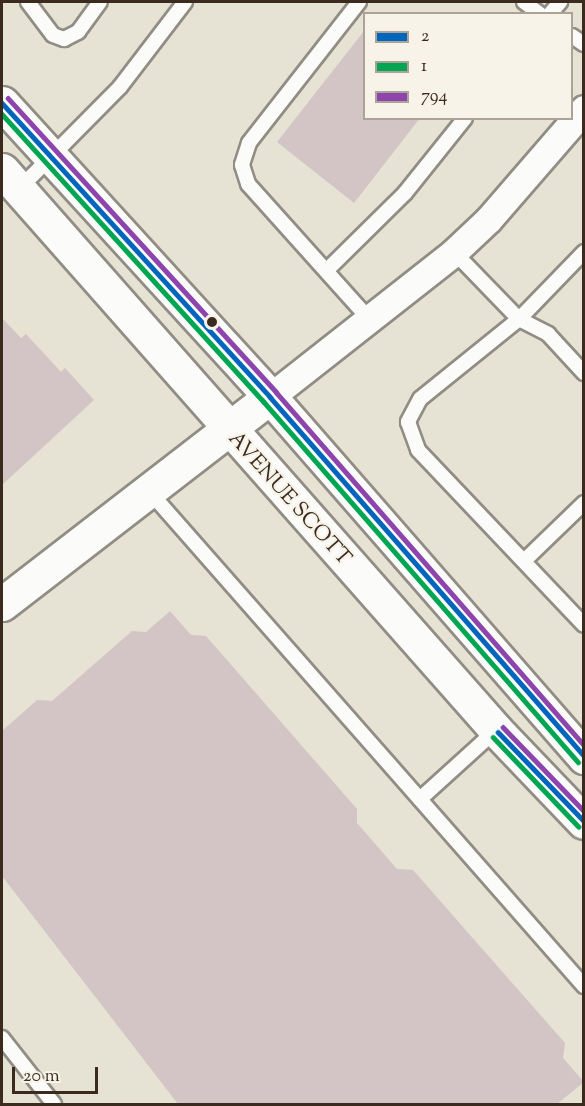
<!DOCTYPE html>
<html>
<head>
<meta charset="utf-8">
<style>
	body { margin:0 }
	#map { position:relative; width:585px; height:1106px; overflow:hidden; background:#e6e2d4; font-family:"Sorts Mill Goudy",serif }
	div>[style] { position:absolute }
	.building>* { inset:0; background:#d3c5c5 }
	.roads { filter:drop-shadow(2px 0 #918d84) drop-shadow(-2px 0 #918d84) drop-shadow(0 2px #918d84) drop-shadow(0 -2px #918d84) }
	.service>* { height:14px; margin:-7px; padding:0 7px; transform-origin:7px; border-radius:7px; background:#fbfbf9 }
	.minor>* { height:27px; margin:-13.5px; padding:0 13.5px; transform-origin:13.5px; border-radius:13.5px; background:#fbfbf9 }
	.tertiary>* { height:33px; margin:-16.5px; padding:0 16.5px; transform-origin:16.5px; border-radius:16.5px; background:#fbfbf9 }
	.secondary>* { height:33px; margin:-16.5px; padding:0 16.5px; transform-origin:16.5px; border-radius:16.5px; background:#fbfbf9 }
	.bus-1>* { height:4.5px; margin:-2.25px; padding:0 2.25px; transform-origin:2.25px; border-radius:2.25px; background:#0065bd }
	.bus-2>* { height:4.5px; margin:-2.25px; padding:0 2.25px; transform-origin:2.25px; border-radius:2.25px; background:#00a651 }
	.bus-3>* { height:4.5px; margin:-2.25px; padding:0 2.25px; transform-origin:2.25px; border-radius:2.25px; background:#8e44ad }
	.dots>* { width:16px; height:16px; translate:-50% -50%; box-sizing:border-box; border:3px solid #f7f3e8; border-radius:50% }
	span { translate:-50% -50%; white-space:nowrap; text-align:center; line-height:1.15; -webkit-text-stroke:4.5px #f7f3e8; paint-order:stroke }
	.street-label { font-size:21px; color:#3b2a1e }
	.frame { position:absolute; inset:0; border:3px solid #3b2a1e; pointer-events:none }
	.legend { position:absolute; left:363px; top:12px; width:210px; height:108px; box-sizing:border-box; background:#f7f3e8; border:2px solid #aca397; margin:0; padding:8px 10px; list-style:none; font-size:18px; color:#3b2a1e }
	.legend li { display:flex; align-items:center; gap:12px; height:30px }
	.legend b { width:30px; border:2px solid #aca397 }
	.scale { position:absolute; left:12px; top:1067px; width:86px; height:27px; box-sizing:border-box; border:3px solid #3b2a1e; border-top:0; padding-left:8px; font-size:18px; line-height:21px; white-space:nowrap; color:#3b2a1e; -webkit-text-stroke:4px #f7f3e8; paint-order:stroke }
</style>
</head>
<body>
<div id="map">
	<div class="building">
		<i style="clip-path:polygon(364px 31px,364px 118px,420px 118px,354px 203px,277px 142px)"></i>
		<i style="clip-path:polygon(2px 318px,21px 338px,26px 334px,61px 372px,65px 368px,94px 400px,2px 485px)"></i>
		<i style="clip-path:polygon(170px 611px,191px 635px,206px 636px,357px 809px,357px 823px,397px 869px,413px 870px,565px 1043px,563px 1058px,584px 1082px,557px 1104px,178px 1104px,2px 876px,2px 731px,37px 700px,52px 701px,132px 631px,146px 632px)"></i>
	</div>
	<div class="roads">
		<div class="service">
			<i style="left:28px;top:2px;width:41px;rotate:52.9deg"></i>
			<i style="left:53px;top:35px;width:12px;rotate:20deg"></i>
			<i style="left:64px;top:39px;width:16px;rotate:-27deg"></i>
			<i style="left:78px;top:32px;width:37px;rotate:-54deg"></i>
			<i style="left:359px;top:2px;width:179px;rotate:128deg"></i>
			<i style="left:249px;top:143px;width:23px;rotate:108deg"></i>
			<i style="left:242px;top:165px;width:20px;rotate:72deg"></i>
			<i style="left:248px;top:184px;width:183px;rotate:48.1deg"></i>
			<i style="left:524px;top:2px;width:20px;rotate:37deg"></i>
			<i style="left:550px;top:14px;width:16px;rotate:-50deg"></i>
			<i style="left:572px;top:36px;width:14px;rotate:34deg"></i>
			<i style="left:20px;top:188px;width:142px;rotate:-45.3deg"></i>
			<i style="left:120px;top:87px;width:107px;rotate:-52.6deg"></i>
			<i style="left:454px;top:252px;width:93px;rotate:45.9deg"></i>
			<i style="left:519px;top:319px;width:33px;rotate:27deg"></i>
			<i style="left:548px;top:334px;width:53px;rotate:47.3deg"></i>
			<i style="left:584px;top:252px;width:93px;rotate:134.1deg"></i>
			<i style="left:519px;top:319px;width:127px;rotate:141.1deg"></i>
			<i style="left:420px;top:399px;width:26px;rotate:118deg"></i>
			<i style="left:408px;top:422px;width:30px;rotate:70deg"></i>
			<i style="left:418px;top:450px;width:241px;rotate:46.5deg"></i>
			<i style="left:327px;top:270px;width:110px;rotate:-44.6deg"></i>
			<i style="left:405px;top:193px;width:96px;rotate:-51.3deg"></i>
			<i style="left:149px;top:491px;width:659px;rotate:48.69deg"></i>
			<i style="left:525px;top:560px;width:82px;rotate:-44deg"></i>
			<i style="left:420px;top:799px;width:103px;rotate:-42.2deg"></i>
			<i style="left:2px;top:1038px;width:84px;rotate:51.8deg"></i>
		</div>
		<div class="minor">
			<i style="left:270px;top:397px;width:234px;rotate:-38.2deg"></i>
			<i style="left:454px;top:252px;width:47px;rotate:-43.3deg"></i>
			<i style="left:488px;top:220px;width:147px;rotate:-49.1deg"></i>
		</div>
		<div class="tertiary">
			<i style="left:2px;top:604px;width:339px;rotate:-37.7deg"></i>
		</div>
		<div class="secondary">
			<i style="left:2px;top:103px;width:398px;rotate:47.6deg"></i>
			<i style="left:270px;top:397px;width:478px;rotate:48.9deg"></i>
			<i style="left:2px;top:170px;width:747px;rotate:48.58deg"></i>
			<i style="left:496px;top:730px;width:127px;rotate:46.3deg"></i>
		</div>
	</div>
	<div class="bus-1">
		<i style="left:2px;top:103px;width:398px;rotate:47.6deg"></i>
		<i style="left:270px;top:397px;width:477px;rotate:48.8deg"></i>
		<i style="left:498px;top:732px;width:124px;rotate:46deg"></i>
	</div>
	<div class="bus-2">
		<i style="left:2px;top:114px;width:389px;rotate:47.7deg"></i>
		<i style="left:264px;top:402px;width:478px;rotate:48.9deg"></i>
		<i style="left:493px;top:737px;width:124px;rotate:46.3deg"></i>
	</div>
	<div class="bus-3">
		<i style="left:8px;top:98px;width:398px;rotate:47.6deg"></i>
		<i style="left:276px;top:392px;width:468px;rotate:48.9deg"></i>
		<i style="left:503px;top:727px;width:117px;rotate:46deg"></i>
	</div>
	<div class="dots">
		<i style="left:212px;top:322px;background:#3b2a1e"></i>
	</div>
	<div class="street-label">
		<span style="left:289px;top:499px;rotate:48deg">AVENUE SCOTT</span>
	</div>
	<div class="frame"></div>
	<ul class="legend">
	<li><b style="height:8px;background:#0065bd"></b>2</li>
	<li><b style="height:8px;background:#00a651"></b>1</li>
	<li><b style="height:8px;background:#8e44ad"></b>794</li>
	</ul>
	<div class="scale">20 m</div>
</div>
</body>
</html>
